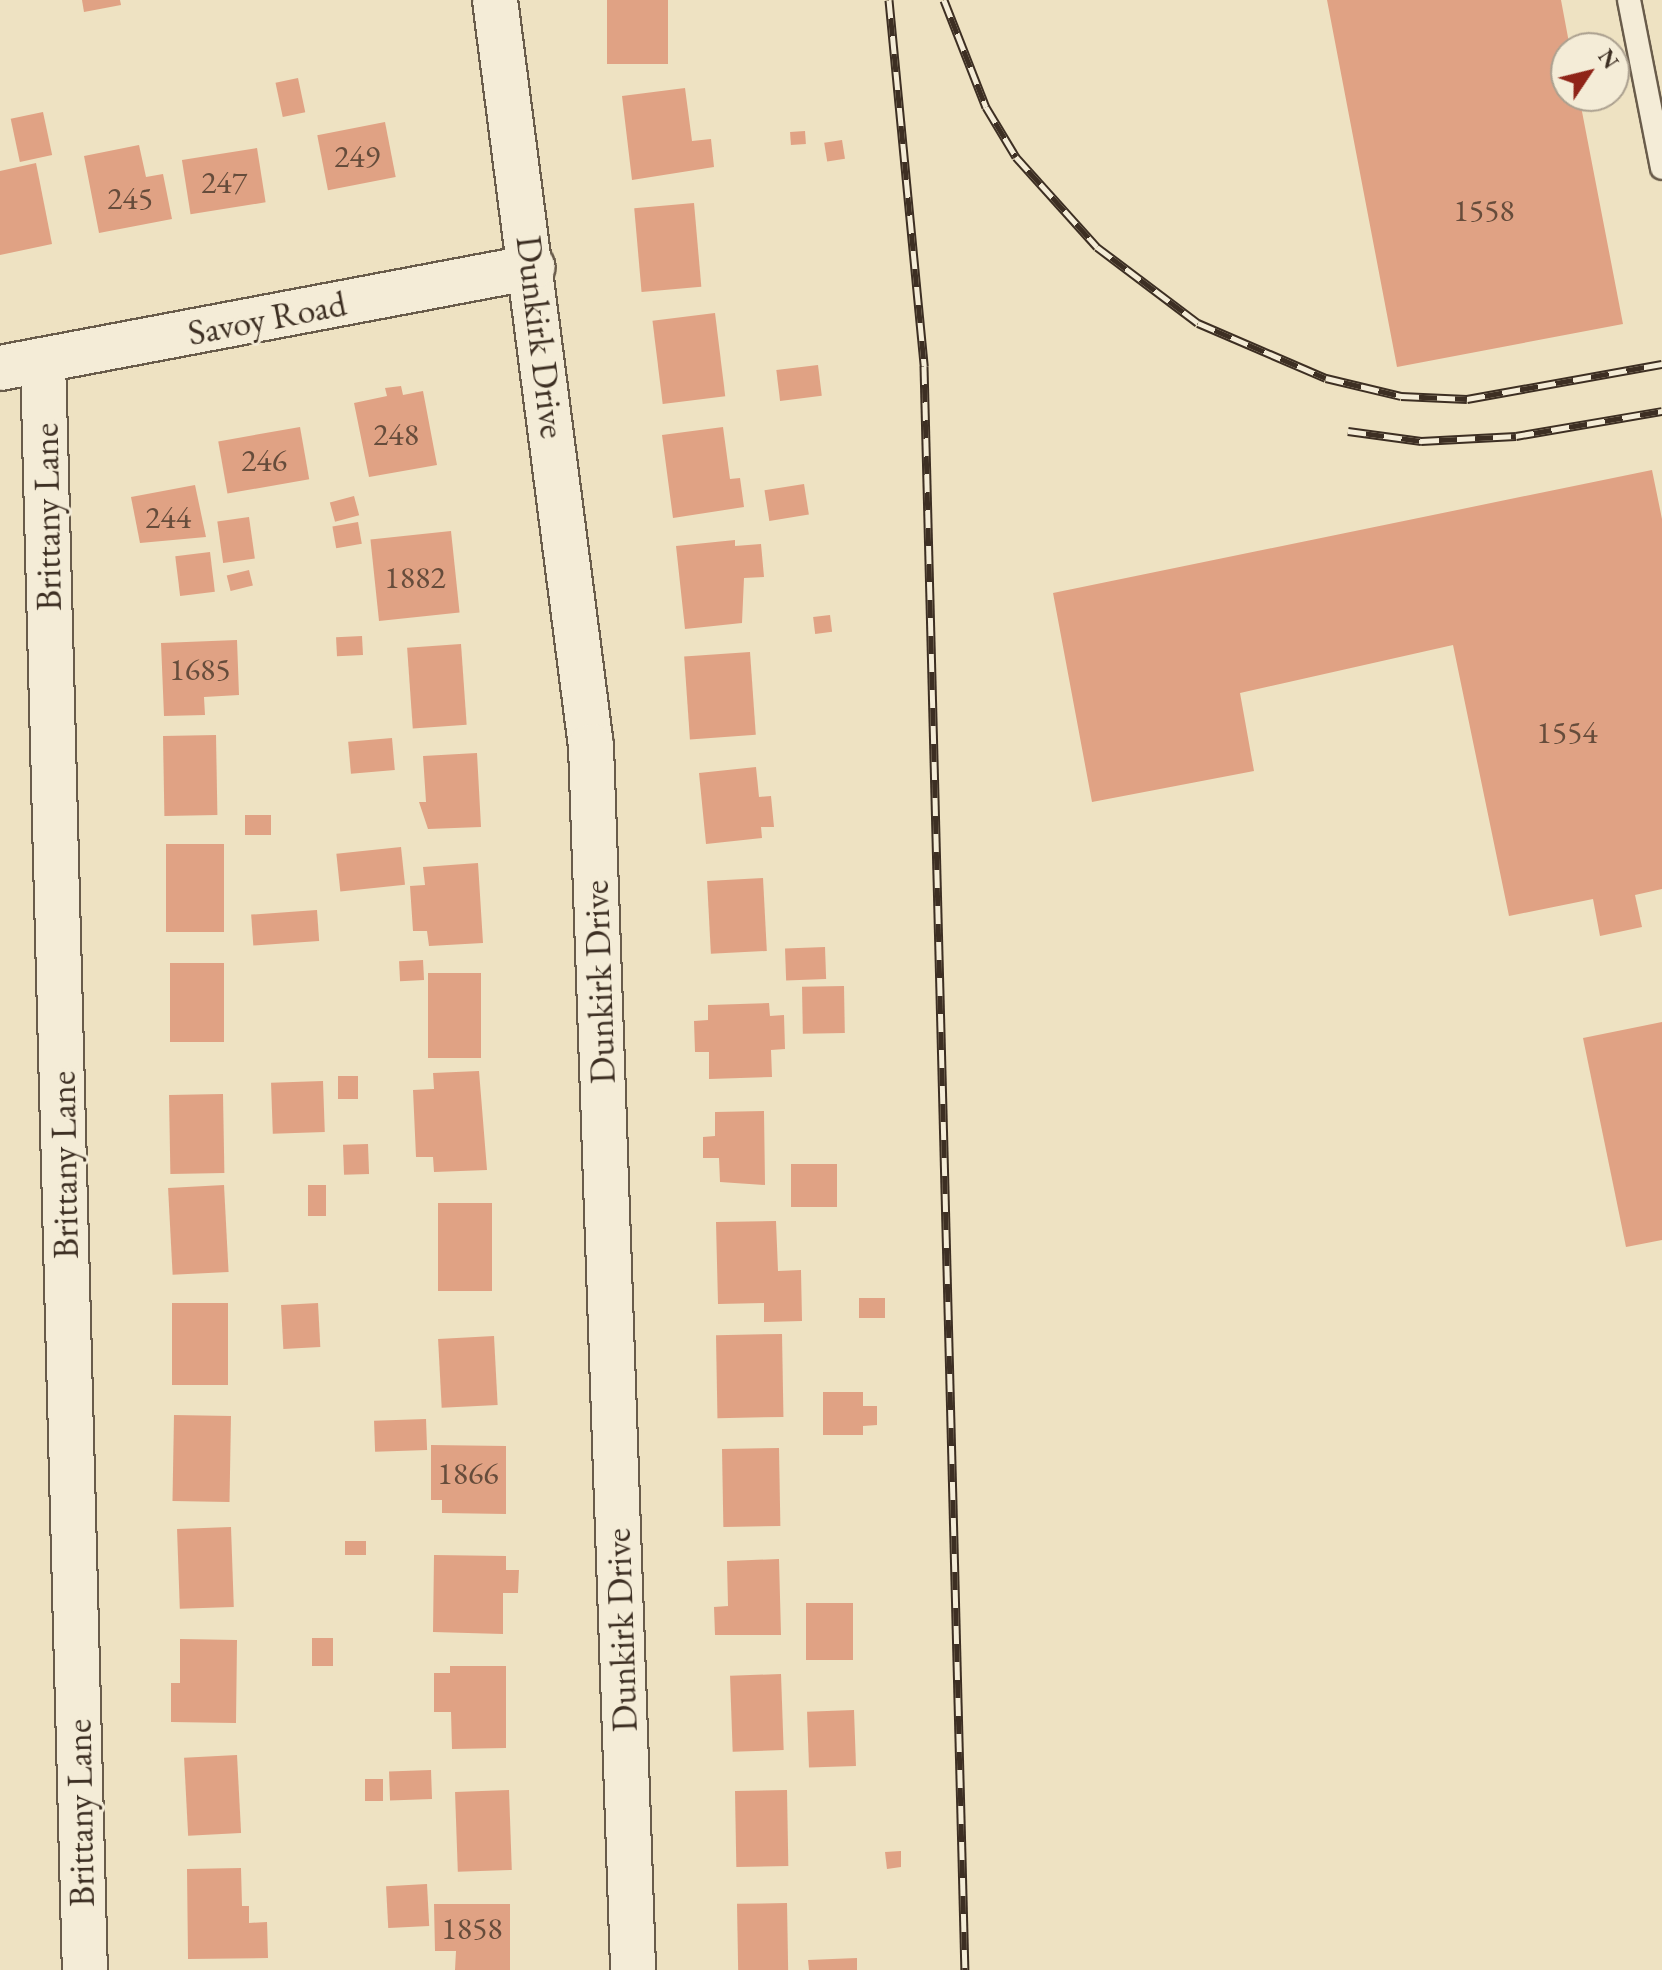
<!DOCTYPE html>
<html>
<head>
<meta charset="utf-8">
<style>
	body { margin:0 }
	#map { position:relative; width:1662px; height:1970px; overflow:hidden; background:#eee2c2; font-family:"EB Garamond",serif }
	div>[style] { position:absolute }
	.building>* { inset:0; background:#e0a284; transform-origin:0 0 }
	.roads { filter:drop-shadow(2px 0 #695c4b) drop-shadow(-2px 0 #695c4b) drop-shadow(0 2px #695c4b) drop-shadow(0 -2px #695c4b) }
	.lane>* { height:22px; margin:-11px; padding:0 11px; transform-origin:11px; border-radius:11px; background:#f4ecd7 }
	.street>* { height:44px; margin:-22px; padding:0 22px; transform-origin:22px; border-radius:22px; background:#f4ecd7 }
	.rail>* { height:9px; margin-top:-4.5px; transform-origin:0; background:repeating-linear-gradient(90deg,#f4ecd7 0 18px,#3d2f23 0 36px); box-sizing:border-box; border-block:2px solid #3d2f23 }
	span { translate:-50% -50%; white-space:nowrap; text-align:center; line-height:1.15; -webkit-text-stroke:6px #f4ecd7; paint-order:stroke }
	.number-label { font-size:32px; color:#664c3b }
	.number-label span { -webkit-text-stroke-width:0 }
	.street-label { font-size:36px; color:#3d2f23 }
	.north { position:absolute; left:1550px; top:32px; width:80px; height:80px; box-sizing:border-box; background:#f4ecd7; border:2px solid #aba08f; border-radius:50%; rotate:55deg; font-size:22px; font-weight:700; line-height:32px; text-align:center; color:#3d2f23 }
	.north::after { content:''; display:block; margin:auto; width:28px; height:36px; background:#8f2418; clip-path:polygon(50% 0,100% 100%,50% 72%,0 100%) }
</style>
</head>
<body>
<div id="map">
	<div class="building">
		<i style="clip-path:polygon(82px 0,120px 0,121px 5px,84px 12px)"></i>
		<i style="left:607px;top:0;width:61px;height:64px"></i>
		<i style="clip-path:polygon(1327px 0,1561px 0,1570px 48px,1566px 96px,1579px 96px,1623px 324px,1397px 367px)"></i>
		<i style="left:298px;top:78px;width:35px;height:23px;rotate:78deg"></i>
		<i style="clip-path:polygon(685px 88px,692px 141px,711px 139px,714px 167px,632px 180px,622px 96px)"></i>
		<i style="left:43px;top:112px;width:44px;height:33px;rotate:78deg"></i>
		<i style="left:385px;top:122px;width:56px;height:69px;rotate:79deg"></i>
		<i style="left:805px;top:131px;width:13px;height:15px;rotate:86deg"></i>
		<i style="left:842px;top:140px;width:19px;height:18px;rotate:81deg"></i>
		<i style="clip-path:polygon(139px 145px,146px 177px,163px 174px,172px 219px,99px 233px,84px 156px)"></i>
		<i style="left:257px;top:148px;width:55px;height:76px;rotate:81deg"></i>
		<i style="clip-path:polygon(36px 163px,52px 244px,0 255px,0 171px)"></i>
		<i style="left:694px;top:203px;width:84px;height:60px;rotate:85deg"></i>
		<i style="left:715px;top:313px;width:84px;height:63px;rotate:83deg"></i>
		<i style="left:818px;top:365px;width:31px;height:42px;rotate:83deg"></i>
		<i style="clip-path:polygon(401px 386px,403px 395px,423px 391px,437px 465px,369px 477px,354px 403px,387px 396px,385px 388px)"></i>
		<i style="left:300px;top:427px;width:53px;height:83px;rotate:80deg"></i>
		<i style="clip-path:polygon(723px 427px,730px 479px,740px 478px,744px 507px,673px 518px,662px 435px)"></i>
		<i style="clip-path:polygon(1652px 470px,1662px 519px,1662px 889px,1635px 895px,1642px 927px,1600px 936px,1593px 899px,1509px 916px,1453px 645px,1240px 693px,1254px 771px,1092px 802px,1053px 593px)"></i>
		<i style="left:804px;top:484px;width:31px;height:40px;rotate:81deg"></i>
		<i style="clip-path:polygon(195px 485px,206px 537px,140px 543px,131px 497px)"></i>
		<i style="left:354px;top:496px;width:20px;height:25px;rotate:75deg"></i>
		<i style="left:249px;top:517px;width:42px;height:32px;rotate:82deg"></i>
		<i style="left:358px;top:522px;width:22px;height:26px;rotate:80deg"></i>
		<i style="left:451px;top:531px;width:82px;height:81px;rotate:84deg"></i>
		<i style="clip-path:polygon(735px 540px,735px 546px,761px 544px,764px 577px,744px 578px,742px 623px,685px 629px,676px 546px)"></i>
		<i style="left:210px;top:552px;width:40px;height:35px;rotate:83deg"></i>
		<i style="left:249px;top:570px;width:16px;height:23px;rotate:76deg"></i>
		<i style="left:830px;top:615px;width:17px;height:17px;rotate:83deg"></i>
		<i style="left:362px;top:636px;width:19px;height:26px;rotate:87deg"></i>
		<i style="clip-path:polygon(237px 640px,239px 695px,204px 697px,205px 715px,164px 716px,161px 643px)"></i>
		<i style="left:461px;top:644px;width:81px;height:54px;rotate:86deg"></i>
		<i style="left:750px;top:652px;width:83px;height:66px;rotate:86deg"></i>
		<i style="left:216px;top:735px;width:80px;height:53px;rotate:89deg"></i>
		<i style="left:392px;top:738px;width:32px;height:44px;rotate:85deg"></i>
		<i style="clip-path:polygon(477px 753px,481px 827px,428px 829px,419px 802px,426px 802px,423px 756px)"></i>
		<i style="clip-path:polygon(756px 767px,759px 797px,771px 796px,774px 827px,761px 827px,762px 838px,706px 844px,699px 773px)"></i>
		<i style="left:245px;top:815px;width:26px;height:20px"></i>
		<i style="left:224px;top:844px;width:88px;height:58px;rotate:90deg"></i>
		<i style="left:401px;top:847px;width:38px;height:65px;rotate:84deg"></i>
		<i style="clip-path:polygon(478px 863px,483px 943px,429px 946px,427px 931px,413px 931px,410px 886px,425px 885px,423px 867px)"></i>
		<i style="left:763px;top:878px;width:73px;height:56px;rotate:87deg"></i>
		<i style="left:317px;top:910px;width:31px;height:66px;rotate:86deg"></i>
		<i style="left:825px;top:947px;width:32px;height:40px;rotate:88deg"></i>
		<i style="left:423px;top:960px;width:20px;height:24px;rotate:87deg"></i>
		<i style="left:170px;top:963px;width:54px;height:79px"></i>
		<i style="left:428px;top:973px;width:53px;height:85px"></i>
		<i style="left:844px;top:986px;width:47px;height:42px;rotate:89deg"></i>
		<i style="clip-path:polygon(769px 1003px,770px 1016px,784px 1015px,785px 1049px,771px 1050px,772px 1077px,709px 1079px,709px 1052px,695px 1052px,694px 1021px,708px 1020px,708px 1005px)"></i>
		<i style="clip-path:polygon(1662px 1022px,1662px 1240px,1626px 1247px,1583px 1038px)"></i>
		<i style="clip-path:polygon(479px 1071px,487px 1170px,434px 1172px,433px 1157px,416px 1157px,413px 1090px,434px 1089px,433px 1073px)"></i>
		<i style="left:338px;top:1076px;width:20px;height:23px"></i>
		<i style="left:323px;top:1081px;width:51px;height:52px;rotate:88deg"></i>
		<i style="left:223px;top:1094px;width:79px;height:54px;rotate:89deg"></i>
		<i style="clip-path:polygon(764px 1111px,765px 1185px,720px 1182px,719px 1158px,703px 1158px,703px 1137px,715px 1136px,715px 1112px)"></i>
		<i style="left:368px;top:1144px;width:30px;height:25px;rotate:88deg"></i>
		<i style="left:837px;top:1164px;width:43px;height:46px;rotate:90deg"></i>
		<i style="left:224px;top:1185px;width:87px;height:56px;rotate:87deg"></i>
		<i style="left:308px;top:1185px;width:18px;height:31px"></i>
		<i style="left:438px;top:1203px;width:54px;height:88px"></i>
		<i style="clip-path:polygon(776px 1221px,778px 1271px,801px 1270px,802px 1321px,764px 1322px,764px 1303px,718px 1304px,716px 1222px)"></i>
		<i style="left:859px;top:1298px;width:26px;height:20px"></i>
		<i style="left:172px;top:1303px;width:56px;height:82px"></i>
		<i style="left:318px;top:1303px;width:44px;height:37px;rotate:87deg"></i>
		<i style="left:782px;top:1334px;width:83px;height:66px;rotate:89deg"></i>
		<i style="left:494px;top:1336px;width:69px;height:56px;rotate:87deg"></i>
		<i style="clip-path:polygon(823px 1392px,863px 1392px,863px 1406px,877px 1406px,877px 1425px,863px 1426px,863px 1435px,823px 1435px)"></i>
		<i style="left:174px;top:1415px;width:57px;height:86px;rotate:1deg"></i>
		<i style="left:426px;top:1419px;width:31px;height:52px;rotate:88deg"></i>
		<i style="clip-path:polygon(431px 1445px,506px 1446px,506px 1514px,442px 1513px,442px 1500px,431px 1500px)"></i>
		<i style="left:779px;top:1448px;width:78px;height:57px;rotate:89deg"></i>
		<i style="left:231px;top:1527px;width:80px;height:54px;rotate:88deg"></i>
		<i style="left:345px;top:1541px;width:21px;height:14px"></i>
		<i style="clip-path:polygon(434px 1555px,506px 1556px,506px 1570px,519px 1570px,518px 1593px,503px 1593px,503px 1634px,433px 1632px)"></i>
		<i style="clip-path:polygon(779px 1559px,781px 1635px,715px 1635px,714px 1607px,728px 1606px,727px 1561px)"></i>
		<i style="left:806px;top:1603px;width:47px;height:57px"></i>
		<i style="left:312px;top:1638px;width:21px;height:28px"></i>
		<i style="clip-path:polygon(180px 1639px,237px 1640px,236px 1723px,171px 1722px,171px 1683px,180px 1683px)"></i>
		<i style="clip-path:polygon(450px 1666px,506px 1666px,506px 1748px,452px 1749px,451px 1712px,434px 1712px,434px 1673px,450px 1673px)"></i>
		<i style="left:781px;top:1674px;width:76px;height:51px;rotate:88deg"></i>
		<i style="left:854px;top:1710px;width:56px;height:47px;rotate:88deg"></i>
		<i style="left:237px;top:1755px;width:78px;height:53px;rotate:87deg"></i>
		<i style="left:431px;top:1770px;width:29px;height:42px;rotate:88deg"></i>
		<i style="left:365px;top:1779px;width:18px;height:22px"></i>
		<i style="left:509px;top:1790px;width:80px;height:54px;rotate:88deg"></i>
		<i style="left:787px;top:1790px;width:76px;height:52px;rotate:89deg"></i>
		<i style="clip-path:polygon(901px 1851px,901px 1867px,887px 1869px,885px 1852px)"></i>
		<i style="clip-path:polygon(241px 1868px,242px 1906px,249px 1906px,249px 1923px,267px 1922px,268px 1958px,188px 1959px,187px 1869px)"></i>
		<i style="left:427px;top:1884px;width:42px;height:41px;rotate:87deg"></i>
		<i style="left:787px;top:1903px;width:67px;height:50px;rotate:89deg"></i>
		<i style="clip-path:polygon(434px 1904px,510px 1904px,510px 1970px,455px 1970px,456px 1951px,435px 1951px)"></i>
		<i style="clip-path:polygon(857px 1958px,857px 1970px,809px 1970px,808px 1960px)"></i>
	</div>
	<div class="roads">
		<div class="lane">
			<i style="left:1629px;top:0;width:171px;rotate:78.9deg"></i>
		</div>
		<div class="street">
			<i style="left:495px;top:0;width:752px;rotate:82.67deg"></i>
			<i style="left:591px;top:746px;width:1225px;rotate:88.03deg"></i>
			<i style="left:43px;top:360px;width:1611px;rotate:88.51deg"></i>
			<i style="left:0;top:368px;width:542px;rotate:-10.73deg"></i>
		</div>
	</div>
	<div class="rail">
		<i style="left:889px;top:0;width:368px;rotate:84.5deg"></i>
		<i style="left:924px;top:366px;width:1605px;rotate:88.54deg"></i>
		<i style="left:944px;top:0;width:115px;rotate:68.6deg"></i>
		<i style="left:986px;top:107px;width:58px;rotate:59deg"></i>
		<i style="left:1016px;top:157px;width:121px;rotate:48deg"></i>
		<i style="left:1097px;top:247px;width:126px;rotate:37deg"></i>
		<i style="left:1198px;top:323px;width:139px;rotate:23.3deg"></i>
		<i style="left:1326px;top:378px;width:77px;rotate:13.5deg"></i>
		<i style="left:1401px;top:396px;width:66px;rotate:2.6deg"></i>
		<i style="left:1467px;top:399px;width:198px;rotate:-10.2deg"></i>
		<i style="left:1348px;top:431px;width:74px;rotate:7.8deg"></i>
		<i style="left:1421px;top:441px;width:95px;rotate:-3deg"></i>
		<i style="left:1516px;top:436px;width:148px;rotate:-9.7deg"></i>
	</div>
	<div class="number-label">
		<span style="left:357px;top:156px">249</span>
		<span style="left:224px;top:182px">247</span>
		<span style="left:130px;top:198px">245</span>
		<span style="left:1484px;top:210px">1558</span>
		<span style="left:396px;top:434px">248</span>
		<span style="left:264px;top:460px">246</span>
		<span style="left:168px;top:517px">244</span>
		<span style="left:415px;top:577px">1882</span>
		<span style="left:200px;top:669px">1685</span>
		<span style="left:1567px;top:732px">1554</span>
		<span style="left:468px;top:1473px">1866</span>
		<span style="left:472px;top:1928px">1858</span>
	</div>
	<div class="street-label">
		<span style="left:267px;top:318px;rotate:-11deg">Savoy Road</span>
		<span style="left:541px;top:337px;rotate:83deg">Dunkirk Drive</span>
		<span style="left:47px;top:517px;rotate:-91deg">Brittany Lane</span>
		<span style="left:599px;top:982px;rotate:-92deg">Dunkirk Drive</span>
		<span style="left:64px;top:1165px;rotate:-91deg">Brittany Lane</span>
		<span style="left:621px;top:1630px;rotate:-92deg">Dunkirk Drive</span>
		<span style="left:80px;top:1813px;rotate:-91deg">Brittany Lane</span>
	</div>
	<div class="north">N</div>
</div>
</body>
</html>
